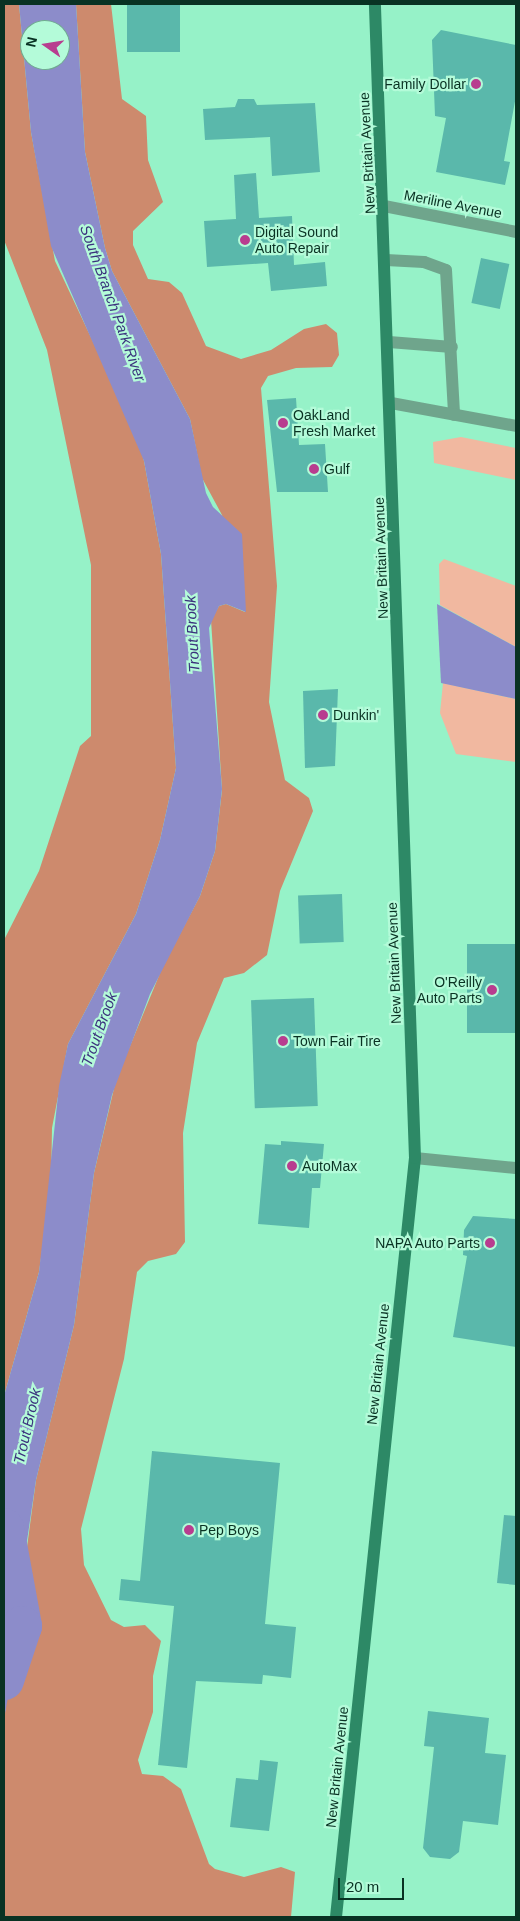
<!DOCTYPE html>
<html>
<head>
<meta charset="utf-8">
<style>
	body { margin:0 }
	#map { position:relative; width:520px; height:1921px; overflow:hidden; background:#96f2c8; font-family:Arial,sans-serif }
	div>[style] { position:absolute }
	.green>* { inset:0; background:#f1b8a0 }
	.forest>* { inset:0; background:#cd8a6d }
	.water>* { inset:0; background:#8c8cca }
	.river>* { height:40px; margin:-20px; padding:0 20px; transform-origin:20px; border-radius:20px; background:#8c8cca }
	.building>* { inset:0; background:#5ab8ab; transform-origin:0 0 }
	.service>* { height:12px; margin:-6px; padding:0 6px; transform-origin:6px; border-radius:6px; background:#6fa58c }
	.minor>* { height:12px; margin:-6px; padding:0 6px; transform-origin:6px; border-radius:6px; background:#6fa58c }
	.secondary>* { height:12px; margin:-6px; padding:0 6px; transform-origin:6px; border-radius:6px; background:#2d8966 }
	.dots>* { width:14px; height:14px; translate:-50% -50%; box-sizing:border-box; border:2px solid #b4fbd9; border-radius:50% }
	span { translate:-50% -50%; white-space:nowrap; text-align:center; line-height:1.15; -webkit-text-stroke:4.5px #b4fbd9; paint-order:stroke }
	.poi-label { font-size:14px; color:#093223 }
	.right { translate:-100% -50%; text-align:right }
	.left { translate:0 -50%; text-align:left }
	.street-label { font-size:14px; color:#093223 }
	.water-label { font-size:15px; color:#3b327d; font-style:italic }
	.frame { position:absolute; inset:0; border:5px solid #093223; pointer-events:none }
	.north { position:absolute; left:20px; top:20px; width:50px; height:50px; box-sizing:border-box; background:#b4fbd9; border:1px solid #70ab90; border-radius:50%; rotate:283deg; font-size:14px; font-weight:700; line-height:20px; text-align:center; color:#093223 }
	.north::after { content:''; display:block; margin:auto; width:18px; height:22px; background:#b83d8f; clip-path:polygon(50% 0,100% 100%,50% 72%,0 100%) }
	.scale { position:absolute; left:338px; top:1878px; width:66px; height:22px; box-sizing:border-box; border:2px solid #093223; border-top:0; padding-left:6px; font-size:15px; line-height:18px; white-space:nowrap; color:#093223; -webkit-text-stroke:4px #b4fbd9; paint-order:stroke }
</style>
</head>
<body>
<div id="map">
	<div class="green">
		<i style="clip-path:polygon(461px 437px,516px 448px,516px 480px,434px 463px,433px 442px)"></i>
		<i style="clip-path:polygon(444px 559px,516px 586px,516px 647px,440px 605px,439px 564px)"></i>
		<i style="clip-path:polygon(443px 683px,516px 699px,516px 762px,456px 754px,440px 713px)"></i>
	</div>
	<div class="forest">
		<i style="clip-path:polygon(4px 4px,19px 4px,31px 132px,55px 261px,135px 431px,144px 461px,161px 554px,176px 768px,160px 840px,136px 914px,68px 1044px,52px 1128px,51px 1187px,39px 1272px,4px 1396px,4px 940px,39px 871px,80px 746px,91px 736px,91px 565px,47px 350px,4px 240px)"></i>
		<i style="clip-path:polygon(76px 4px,111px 4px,122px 99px,146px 116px,148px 160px,163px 202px,133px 231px,133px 245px,148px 279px,169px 282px,182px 293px,206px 346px,241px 359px,271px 350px,304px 329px,326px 324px,337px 333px,339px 355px,332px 367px,296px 368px,268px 376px,261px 388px,277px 586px,269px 702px,285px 780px,309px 798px,313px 811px,280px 891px,267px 955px,244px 973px,224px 978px,197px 1043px,183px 1133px,185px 1242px,176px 1254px,148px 1261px,137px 1272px,124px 1359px,81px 1529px,84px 1565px,111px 1620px,124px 1627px,145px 1625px,161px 1641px,153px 1676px,153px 1712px,138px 1760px,142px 1774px,163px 1776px,181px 1789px,209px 1864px,215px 1869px,244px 1877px,281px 1867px,295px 1872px,291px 1917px,4px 1917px,4px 1719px,36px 1480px,74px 1325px,94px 1173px,116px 1080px,163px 966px,200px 896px,215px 851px,222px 790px,211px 620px,219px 606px,226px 604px,245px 612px,222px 515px,202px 478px,190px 419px,112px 271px,105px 248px,85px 152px)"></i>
	</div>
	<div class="water">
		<i style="clip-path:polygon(evenodd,19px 4px,76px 4px,85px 152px,105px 248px,112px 271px,190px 419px,206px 493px,213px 507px,242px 534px,246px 612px,226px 604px,219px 606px,209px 628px,222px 789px,215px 851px,200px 896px,150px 994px,112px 1095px,94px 1173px,74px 1325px,36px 1480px,18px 1602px,15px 1659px,4px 1719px,4px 1396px,39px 1272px,59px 1086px,68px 1044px,136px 914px,160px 840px,176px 768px,161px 554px,144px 461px,51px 246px,31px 132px,19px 4px,30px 30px,60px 30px,60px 60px,30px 60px,30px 30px)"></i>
		<i style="clip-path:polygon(437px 604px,516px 647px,516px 699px,441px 683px)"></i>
	</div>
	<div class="river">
		<i style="left:4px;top:1528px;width:100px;rotate:79.6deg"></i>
		<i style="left:22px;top:1626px;width:57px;rotate:108.4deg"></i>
	</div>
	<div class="building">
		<i style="left:127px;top:4px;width:53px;height:48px"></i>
		<i style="clip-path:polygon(441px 30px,516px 45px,516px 96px,504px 161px,510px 162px,505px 185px,436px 172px,446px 118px,435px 116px,432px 40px)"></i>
		<i style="clip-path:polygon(238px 99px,254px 99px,257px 105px,315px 103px,320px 172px,272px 176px,270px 137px,205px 140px,203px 109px,235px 107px)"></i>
		<i style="clip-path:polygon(256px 173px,259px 218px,292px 216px,294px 265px,325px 262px,327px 286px,271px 291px,268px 263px,207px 267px,204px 221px,236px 219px,234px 175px)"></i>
		<i style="left:481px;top:258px;width:29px;height:46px;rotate:12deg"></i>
		<i style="clip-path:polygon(296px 398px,299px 445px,325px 444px,328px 492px,277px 492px,267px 400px)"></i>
		<i style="clip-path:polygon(338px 689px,335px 766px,305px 768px,303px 691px)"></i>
		<i style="left:342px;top:894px;width:48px;height:44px;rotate:88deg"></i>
		<i style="left:516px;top:944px;width:89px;height:49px;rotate:90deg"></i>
		<i style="left:314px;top:998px;width:108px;height:63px;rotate:88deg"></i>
		<i style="clip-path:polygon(281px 1141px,324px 1144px,320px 1188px,312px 1188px,309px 1228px,258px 1224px,265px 1144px,281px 1145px)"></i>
		<i style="clip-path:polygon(473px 1216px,516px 1219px,516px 1347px,453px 1337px,467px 1256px,463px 1255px,464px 1230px)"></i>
		<i style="clip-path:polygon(152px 1451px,280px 1463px,265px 1624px,296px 1627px,291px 1678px,263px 1675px,262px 1684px,196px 1681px,187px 1768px,158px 1765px,174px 1606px,119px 1600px,121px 1579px,140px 1581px)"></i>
		<i style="clip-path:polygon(504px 1515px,516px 1516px,516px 1585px,497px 1583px)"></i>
		<i style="clip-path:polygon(428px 1711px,489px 1718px,485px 1753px,506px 1755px,498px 1825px,463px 1821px,459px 1852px,450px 1859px,430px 1857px,423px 1848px,434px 1747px,424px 1746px)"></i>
		<i style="clip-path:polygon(260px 1760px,278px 1762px,269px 1831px,230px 1827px,236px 1778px,258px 1780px)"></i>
	</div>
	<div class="service">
		<i style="left:386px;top:260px;width:38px;rotate:3deg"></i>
		<i style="left:424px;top:262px;width:23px;rotate:20deg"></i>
		<i style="left:446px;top:270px;width:145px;rotate:86.8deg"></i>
		<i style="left:389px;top:342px;width:63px;rotate:4.5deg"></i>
	</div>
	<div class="minor">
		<i style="left:384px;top:206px;width:135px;rotate:11.1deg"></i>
		<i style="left:391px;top:403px;width:127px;rotate:10.4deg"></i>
		<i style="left:415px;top:1158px;width:101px;rotate:5.7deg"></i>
	</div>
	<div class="secondary">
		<i style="left:336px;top:1917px;width:763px;rotate:-84.06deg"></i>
		<i style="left:415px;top:1158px;width:1155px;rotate:-91.99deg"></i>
	</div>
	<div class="dots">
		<i style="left:476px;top:84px;background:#b83d8f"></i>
		<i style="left:245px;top:240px;background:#b83d8f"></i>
		<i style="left:283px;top:423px;background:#b83d8f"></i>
		<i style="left:314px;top:469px;background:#b83d8f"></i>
		<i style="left:323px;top:715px;background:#b83d8f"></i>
		<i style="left:492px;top:990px;background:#b83d8f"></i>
		<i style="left:283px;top:1041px;background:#b83d8f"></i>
		<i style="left:292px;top:1166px;background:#b83d8f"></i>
		<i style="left:490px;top:1243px;background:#b83d8f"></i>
		<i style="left:189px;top:1530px;background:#b83d8f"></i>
	</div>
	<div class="poi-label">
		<span class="right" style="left:466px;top:84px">Family Dollar</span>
		<span class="left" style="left:255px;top:240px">Digital Sound<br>Auto Repair</span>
		<span class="left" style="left:293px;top:423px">OakLand<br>Fresh Market</span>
		<span class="left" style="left:324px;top:469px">Gulf</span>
		<span class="left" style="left:333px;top:715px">Dunkin'</span>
		<span class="right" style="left:482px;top:990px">O'Reilly<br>Auto Parts</span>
		<span class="left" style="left:293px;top:1041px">Town Fair Tire</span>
		<span class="left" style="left:302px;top:1166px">AutoMax</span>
		<span class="right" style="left:480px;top:1243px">NAPA Auto Parts</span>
		<span class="left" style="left:199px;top:1530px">Pep Boys</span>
	</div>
	<div class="street-label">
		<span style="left:367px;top:153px;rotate:-93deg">New Britain Avenue</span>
		<span style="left:453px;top:204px;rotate:11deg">Meriline Avenue</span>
		<span style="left:381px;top:558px;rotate:-92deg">New Britain Avenue</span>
		<span style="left:394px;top:963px;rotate:-92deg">New Britain Avenue</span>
		<span style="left:378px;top:1364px;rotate:-84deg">New Britain Avenue</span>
		<span style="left:337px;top:1767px;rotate:-84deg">New Britain Avenue</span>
	</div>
	<div class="water-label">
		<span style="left:113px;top:303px;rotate:70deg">South Branch Park River</span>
		<span style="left:192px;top:634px;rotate:-93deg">Trout Brook</span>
		<span style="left:99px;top:1029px;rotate:-70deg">Trout Brook</span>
		<span style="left:27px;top:1426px;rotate:-77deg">Trout Brook</span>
	</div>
	<div class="frame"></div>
	<div class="north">N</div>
	<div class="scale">20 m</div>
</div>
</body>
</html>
